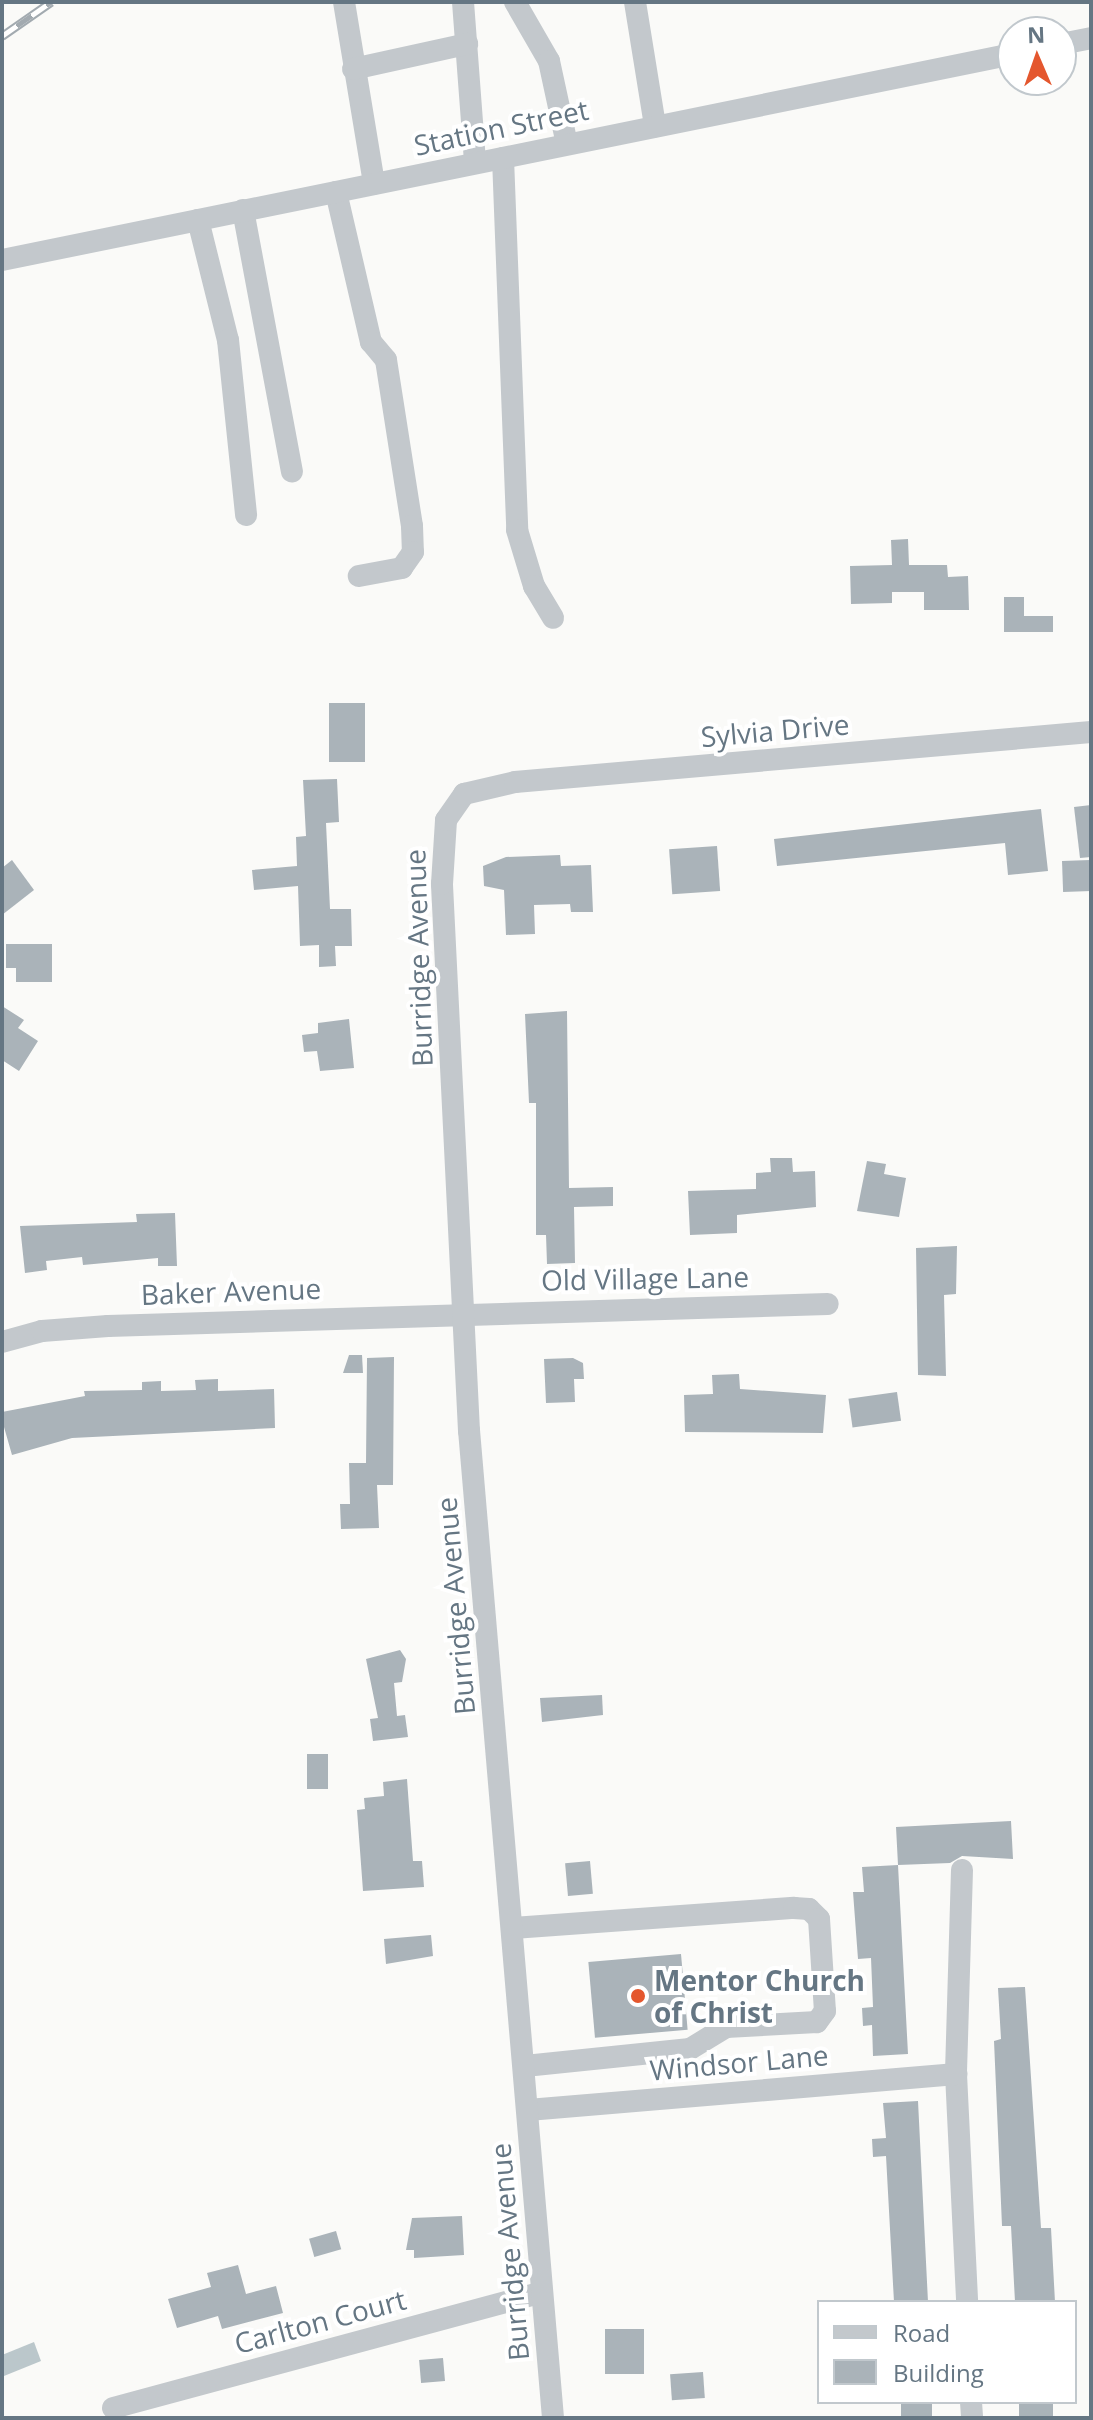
<!DOCTYPE html>
<html>
<head>
<meta charset="utf-8">
<style>
	body { margin:0 }
	#map { position:relative; width:1093px; height:2420px; overflow:hidden; background:#fafaf8; font-family:"Open Sans",sans-serif }
	div>[style] { position:absolute }
	.water>* { inset:0; background:#bbc7cb }
	.building>* { inset:0; background:#aab3b9; transform-origin:0 0 }
	.minor>* { height:22px; margin:-11px; padding:0 11px; transform-origin:11px; border-radius:11px; background:#c3c8cc }
	.rail>* { height:9px; margin-top:-4.5px; transform-origin:0; background:repeating-linear-gradient(90deg,#fff 0 18px,#a2aab0 0 36px); box-sizing:border-box; border-block:2px solid #a2aab0 }
	.dots>* { width:22px; height:22px; translate:-50% -50%; box-sizing:border-box; border:4px solid #fff; border-radius:50% }
	span { translate:-50% -50%; white-space:nowrap; text-align:center; line-height:1.15; -webkit-text-stroke:8px #fff; paint-order:stroke }
	.street-label { font-size:28px; color:#657683 }
	.poi-label { font-size:28px; color:#657683; font-weight:700 }
	.left { translate:0 -50%; text-align:left }
	.frame { position:absolute; inset:0; border:4px solid #657683; pointer-events:none }
	.legend { position:absolute; left:817px; top:2300px; width:260px; height:104px; box-sizing:border-box; background:#fff; border:2px solid #c1c8cd; margin:0; padding:10px 14px; list-style:none; font-size:24px; color:#657683 }
	.legend li { display:flex; align-items:center; gap:16px; height:40px }
	.legend b { width:40px; border:2px solid #c1c8cd }
	.north { position:absolute; left:997px; top:16px; width:80px; height:80px; box-sizing:border-box; background:#fff; border:2px solid #c1c8cd; border-radius:50%; rotate:358deg; font-size:22px; font-weight:700; line-height:32px; text-align:center; color:#657683 }
	.north::after { content:''; display:block; margin:auto; width:28px; height:36px; background:#e4572e; clip-path:polygon(50% 0,100% 100%,50% 72%,0 100%) }
</style>
</head>
<body>
<div id="map">
	<div class="water">
		<i style="clip-path:polygon(34px 2342px,41px 2361px,4px 2376px,2px 2355px)"></i>
	</div>
	<div class="building">
		<i style="clip-path:polygon(908px 539px,909px 565px,947px 565px,948px 577px,968px 576px,969px 610px,924px 610px,924px 592px,892px 592px,892px 603px,851px 604px,850px 566px,892px 565px,891px 540px)"></i>
		<i style="clip-path:polygon(1004px 597px,1024px 597px,1024px 616px,1053px 616px,1053px 632px,1004px 632px)"></i>
		<i style="left:329px;top:703px;width:36px;height:59px"></i>
		<i style="clip-path:polygon(337px 779px,339px 822px,326px 823px,330px 909px,351px 909px,352px 946px,335px 946px,336px 966px,319px 967px,319px 945px,300px 946px,298px 886px,254px 890px,252px 870px,297px 866px,296px 837px,306px 836px,303px 780px)"></i>
		<i style="clip-path:polygon(1091px 805px,1091px 857px,1080px 858px,1074px 807px)"></i>
		<i style="clip-path:polygon(1041px 809px,1048px 871px,1008px 875px,1005px 843px,777px 866px,774px 839px)"></i>
		<i style="left:717px;top:846px;width:45px;height:48px;rotate:86deg"></i>
		<i style="clip-path:polygon(560px 855px,561px 866px,591px 865px,593px 912px,571px 912px,570px 904px,534px 905px,535px 934px,506px 935px,504px 890px,484px 886px,483px 866px,506px 857px)"></i>
		<i style="clip-path:polygon(12px 860px,34px 890px,2px 915px,2px 868px)"></i>
		<i style="left:1090px;top:860px;width:31px;height:28px;rotate:88deg"></i>
		<i style="clip-path:polygon(6px 944px,52px 944px,52px 982px,16px 982px,16px 968px,6px 968px)"></i>
		<i style="clip-path:polygon(2px 1006px,24px 1020px,18px 1028px,38px 1041px,19px 1071px,2px 1060px)"></i>
		<i style="clip-path:polygon(567px 1011px,569px 1188px,613px 1187px,613px 1206px,574px 1207px,575px 1263px,547px 1264px,546px 1235px,536px 1235px,536px 1103px,529px 1103px,525px 1014px)"></i>
		<i style="clip-path:polygon(349px 1019px,354px 1068px,320px 1071px,317px 1051px,304px 1052px,302px 1035px,318px 1033px,318px 1023px)"></i>
		<i style="clip-path:polygon(770px 1158px,792px 1158px,793px 1172px,815px 1171px,816px 1207px,737px 1215px,737px 1233px,690px 1235px,688px 1191px,756px 1189px,756px 1173px,771px 1172px)"></i>
		<i style="clip-path:polygon(867px 1161px,886px 1164px,884px 1174px,906px 1178px,899px 1217px,857px 1211px)"></i>
		<i style="clip-path:polygon(175px 1213px,177px 1266px,158px 1266px,158px 1258px,83px 1265px,82px 1257px,46px 1261px,47px 1270px,25px 1273px,20px 1226px,137px 1222px,136px 1214px)"></i>
		<i style="clip-path:polygon(957px 1246px,956px 1294px,944px 1295px,946px 1376px,918px 1375px,916px 1248px)"></i>
		<i style="clip-path:polygon(349px 1355px,362px 1355px,363px 1373px,343px 1373px)"></i>
		<i style="clip-path:polygon(394px 1357px,393px 1485px,377px 1485px,379px 1528px,341px 1529px,340px 1504px,350px 1504px,349px 1463px,366px 1463px,367px 1358px)"></i>
		<i style="clip-path:polygon(573px 1358px,583px 1363px,584px 1379px,574px 1379px,575px 1402px,546px 1403px,544px 1359px)"></i>
		<i style="clip-path:polygon(739px 1374px,740px 1389px,826px 1395px,823px 1433px,685px 1432px,684px 1395px,713px 1394px,712px 1375px)"></i>
		<i style="clip-path:polygon(218px 1379px,218px 1391px,274px 1389px,275px 1428px,72px 1438px,12px 1455px,2px 1420px,2px 1412px,85px 1396px,84px 1391px,142px 1390px,142px 1382px,161px 1381px,161px 1391px,196px 1390px,195px 1380px)"></i>
		<i style="left:897px;top:1392px;width:29px;height:49px;rotate:82deg"></i>
		<i style="clip-path:polygon(400px 1650px,406px 1659px,402px 1682px,394px 1683px,397px 1716px,405px 1715px,408px 1737px,373px 1741px,370px 1719px,378px 1718px,366px 1659px)"></i>
		<i style="clip-path:polygon(602px 1695px,603px 1715px,542px 1722px,540px 1698px)"></i>
		<i style="left:307px;top:1754px;width:21px;height:35px"></i>
		<i style="clip-path:polygon(407px 1779px,413px 1861px,422px 1861px,424px 1887px,363px 1891px,357px 1810px,365px 1809px,364px 1798px,384px 1796px,383px 1782px)"></i>
		<i style="clip-path:polygon(1011px 1821px,1013px 1859px,962px 1856px,950px 1863px,898px 1865px,896px 1827px)"></i>
		<i style="left:590px;top:1861px;width:33px;height:25px;rotate:85deg"></i>
		<i style="clip-path:polygon(898px 1865px,908px 2054px,873px 2056px,872px 2025px,863px 2026px,862px 2008px,873px 2007px,871px 1958px,858px 1959px,853px 1892px,864px 1892px,862px 1867px)"></i>
		<i style="clip-path:polygon(431px 1935px,433px 1956px,386px 1964px,384px 1939px)"></i>
		<i style="left:681px;top:1954px;width:76px;height:93px;rotate:85deg"></i>
		<i style="clip-path:polygon(1025px 1987px,1041px 2228px,1051px 2228px,1055px 2302px,1015px 2302px,1011px 2226px,1002px 2226px,994px 2041px,1001px 2039px,998px 1988px)"></i>
		<i style="clip-path:polygon(918px 2101px,928px 2302px,894px 2302px,886px 2156px,873px 2157px,872px 2139px,886px 2138px,883px 2103px)"></i>
		<i style="clip-path:polygon(462px 2216px,464px 2255px,414px 2258px,414px 2250px,406px 2250px,412px 2218px)"></i>
		<i style="left:336px;top:2231px;width:19px;height:28px;rotate:74deg"></i>
		<i style="clip-path:polygon(238px 2265px,246px 2294px,276px 2286px,283px 2313px,222px 2329px,218px 2316px,177px 2328px,168px 2299px,211px 2287px,207px 2273px)"></i>
		<i style="left:605px;top:2329px;width:39px;height:45px"></i>
		<i style="left:443px;top:2358px;width:23px;height:24px;rotate:85deg"></i>
		<i style="left:703px;top:2372px;width:26px;height:33px;rotate:86deg"></i>
		<i style="left:901px;top:2402px;width:31px;height:16px"></i>
		<i style="left:1019px;top:2402px;width:34px;height:16px"></i>
	</div>
	<div class="minor">
		<i style="left:344px;top:2px;width:184px;rotate:80.6deg"></i>
		<i style="left:463px;top:2px;width:161px;rotate:85.7deg"></i>
		<i style="left:515px;top:2px;width:68px;rotate:60deg"></i>
		<i style="left:549px;top:61px;width:85px;rotate:77.8deg"></i>
		<i style="left:635px;top:2px;width:126px;rotate:80.8deg"></i>
		<i style="left:1061px;top:44px;width:31px;rotate:-11deg"></i>
		<i style="left:353px;top:69px;width:117px;rotate:-12.4deg"></i>
		<i style="left:503px;top:158px;width:372px;rotate:87.8deg"></i>
		<i style="left:517px;top:530px;width:59px;rotate:73.1deg"></i>
		<i style="left:534px;top:586px;width:37px;rotate:59deg"></i>
		<i style="left:336px;top:192px;width:154px;rotate:76.9deg"></i>
		<i style="left:371px;top:342px;width:23px;rotate:50deg"></i>
		<i style="left:386px;top:360px;width:168px;rotate:81.1deg"></i>
		<i style="left:412px;top:526px;width:26px;rotate:88deg"></i>
		<i style="left:413px;top:552px;width:19px;rotate:125deg"></i>
		<i style="left:402px;top:568px;width:44px;rotate:169.5deg"></i>
		<i style="left:243px;top:210px;width:266px;rotate:79.4deg"></i>
		<i style="left:198px;top:220px;width:124px;rotate:76deg"></i>
		<i style="left:228px;top:340px;width:176px;rotate:84.1deg"></i>
		<i style="left:2px;top:260px;width:1032px;rotate:-11.52deg"></i>
		<i style="left:2px;top:1342px;width:41px;rotate:-15.4deg"></i>
		<i style="left:42px;top:1331px;width:66px;rotate:-4.3deg"></i>
		<i style="left:108px;top:1326px;width:720px;rotate:-1.75deg"></i>
		<i style="left:962px;top:1870px;width:204px;rotate:91.7deg"></i>
		<i style="left:956px;top:2074px;width:228px;rotate:87.2deg"></i>
		<i style="left:513px;top:1928px;width:282px;rotate:-4.1deg"></i>
		<i style="left:794px;top:1908px;width:15px;rotate:4deg"></i>
		<i style="left:809px;top:1909px;width:14px;rotate:45deg"></i>
		<i style="left:819px;top:1919px;width:92px;rotate:86.3deg"></i>
		<i style="left:825px;top:2011px;width:14px;rotate:126deg"></i>
		<i style="left:817px;top:2022px;width:91px;rotate:176.9deg"></i>
		<i style="left:726px;top:2027px;width:42px;rotate:148.6deg"></i>
		<i style="left:690px;top:2049px;width:166px;rotate:174.1deg"></i>
		<i style="left:528px;top:2110px;width:430px;rotate:-4.8deg"></i>
		<i style="left:971px;top:2402px;width:16px;rotate:86deg"></i>
		<i style="left:113px;top:2408px;width:444px;rotate:-15.1deg"></i>
		<i style="left:553px;top:2418px;width:991px;rotate:-94.86deg"></i>
		<i style="left:469px;top:1431px;width:548px;rotate:-92.83deg"></i>
		<i style="left:442px;top:884px;width:64px;rotate:-86.4deg"></i>
		<i style="left:446px;top:820px;width:32px;rotate:-55deg"></i>
		<i style="left:464px;top:794px;width:52px;rotate:-13.2deg"></i>
		<i style="left:515px;top:782px;width:578px;rotate:-4.96deg"></i>
	</div>
	<div class="rail">
		<i style="left:2px;top:36px;width:60px;rotate:-34.8deg"></i>
	</div>
	<div class="dots">
		<i style="left:638px;top:1996px;background:#e4572e"></i>
	</div>
	<div class="street-label">
		<span style="left:501px;top:127px;rotate:-12deg">Station Street</span>
		<span style="left:775px;top:730px;rotate:-5deg">Sylvia Drive</span>
		<span style="left:418px;top:958px;rotate:-92deg">Burridge Avenue</span>
		<span style="left:645px;top:1278px;rotate:-1deg">Old Village Lane</span>
		<span style="left:231px;top:1291px;rotate:-2deg">Baker Avenue</span>
		<span style="left:455px;top:1606px;rotate:-95deg">Burridge Avenue</span>
		<span style="left:739px;top:2062px;rotate:-5deg">Windsor Lane</span>
		<span style="left:509px;top:2252px;rotate:-95deg">Burridge Avenue</span>
		<span style="left:320px;top:2321px;rotate:-15deg">Carlton Court</span>
	</div>
	<div class="poi-label">
		<span class="left" style="left:654px;top:1996px">Mentor Church<br>of Christ</span>
	</div>
	<div class="frame"></div>
	<ul class="legend">
	<li><b style="height:10px;background:#c3c8cc"></b>Road</li>
	<li><b style="height:22px;background:#aab3b9"></b>Building</li>
	</ul>
	<div class="north">N</div>
</div>
</body>
</html>
